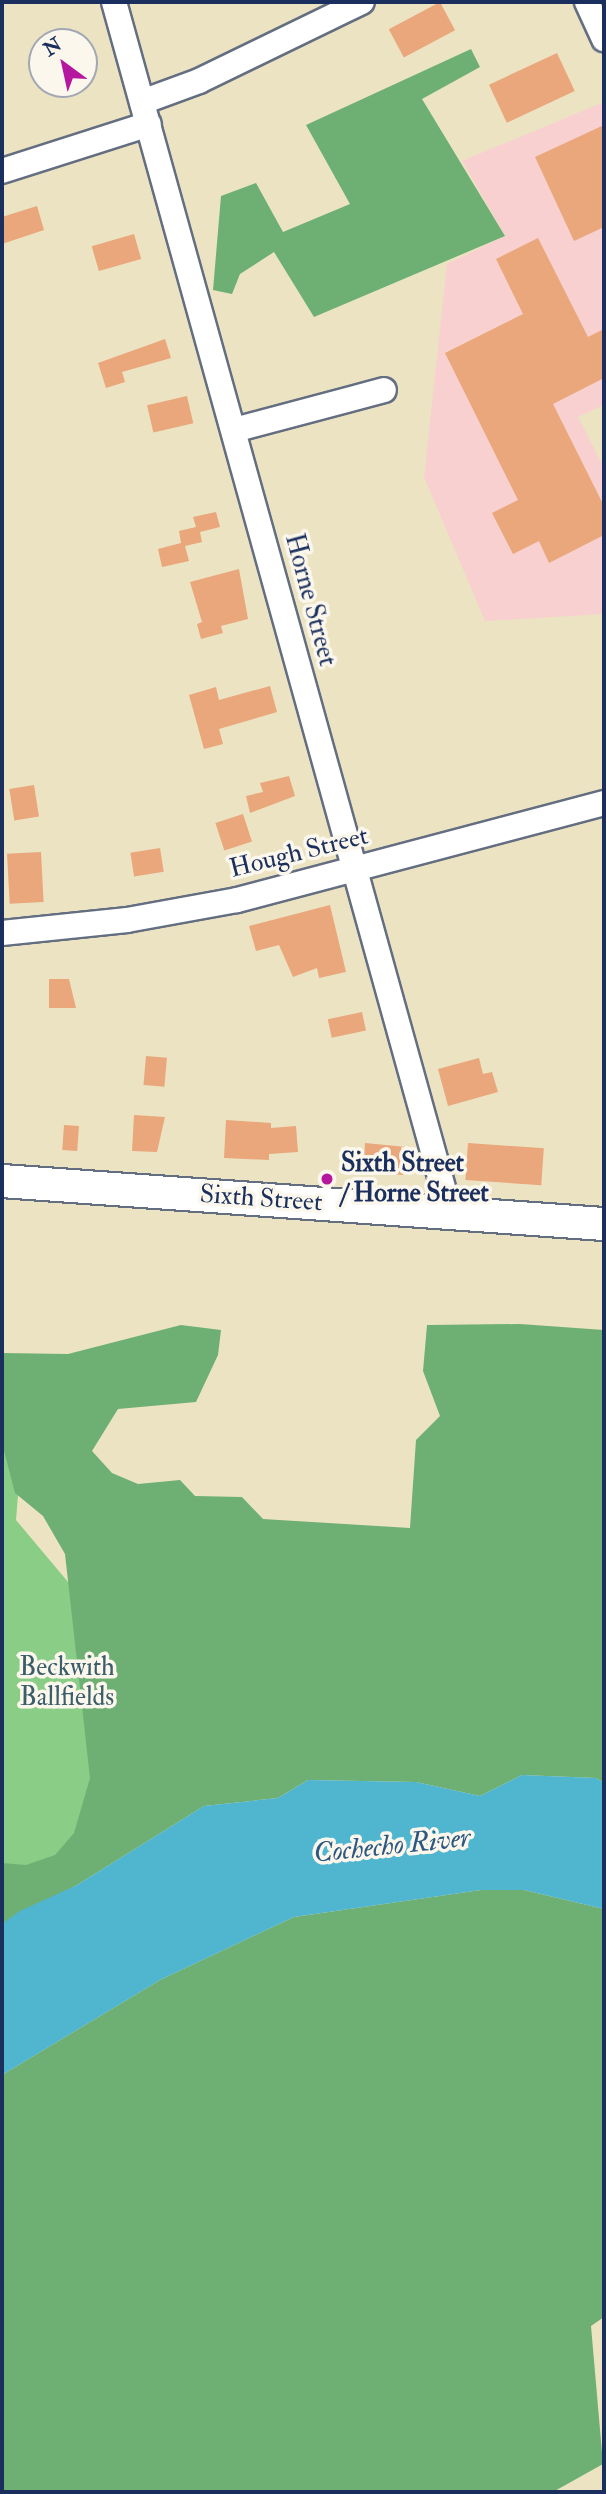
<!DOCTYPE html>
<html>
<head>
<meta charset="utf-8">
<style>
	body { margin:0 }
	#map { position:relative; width:606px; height:2494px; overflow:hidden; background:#ece3c3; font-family:"IM FELL Double Pica",serif }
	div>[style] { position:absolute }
	.built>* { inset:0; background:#f7d0cf }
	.green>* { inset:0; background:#89cd86 }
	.forest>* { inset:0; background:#6eb073 }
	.water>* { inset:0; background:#50b5cf }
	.building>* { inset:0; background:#e9a77b; transform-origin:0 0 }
	.roads { filter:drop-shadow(2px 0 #646e81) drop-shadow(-2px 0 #646e81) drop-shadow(0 2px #646e81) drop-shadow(0 -2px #646e81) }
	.minor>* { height:24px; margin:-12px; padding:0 12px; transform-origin:12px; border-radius:12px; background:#fff }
	.major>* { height:32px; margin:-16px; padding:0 16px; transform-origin:16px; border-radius:16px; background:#fff }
	.dots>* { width:19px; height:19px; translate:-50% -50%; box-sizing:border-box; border:4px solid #fbf7ec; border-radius:50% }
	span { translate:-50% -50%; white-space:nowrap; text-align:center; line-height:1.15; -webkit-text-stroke:7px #fbf7ec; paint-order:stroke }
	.street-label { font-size:26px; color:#1b2f5e }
	.poi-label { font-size:26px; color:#1b2f5e; font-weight:700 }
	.left { translate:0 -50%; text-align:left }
	.park-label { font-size:26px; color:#3c5e6a }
	.water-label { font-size:28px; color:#2b5780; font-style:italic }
	.frame { position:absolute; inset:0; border:4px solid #1b2f5e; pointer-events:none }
	.north { position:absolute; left:28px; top:28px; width:70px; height:70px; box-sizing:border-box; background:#fbf7ec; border:2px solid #a1a7b3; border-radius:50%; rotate:327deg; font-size:19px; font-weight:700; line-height:28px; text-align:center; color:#1b2f5e }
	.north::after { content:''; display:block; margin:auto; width:24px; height:32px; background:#b5179e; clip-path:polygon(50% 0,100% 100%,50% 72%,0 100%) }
</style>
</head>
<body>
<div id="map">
	<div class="built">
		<i style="clip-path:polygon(604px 102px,604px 405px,578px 417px,604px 468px,604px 614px,485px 621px,424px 477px,447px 264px,505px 236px,462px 161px)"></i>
	</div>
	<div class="green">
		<i style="clip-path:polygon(26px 1397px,16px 1520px,136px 1663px,113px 1838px,2px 1902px,2px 1400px)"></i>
	</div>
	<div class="forest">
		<i style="clip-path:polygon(471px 49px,480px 67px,422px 99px,505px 236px,314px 317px,274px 252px,240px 274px,232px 294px,213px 290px,221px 196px,256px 183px,283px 232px,350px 204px,306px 125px)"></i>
		<i style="clip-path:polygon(520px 1324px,604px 1330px,604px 1783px,596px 1778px,522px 1775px,480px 1796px,416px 1782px,308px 1780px,278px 1798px,204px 1806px,77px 1885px,2px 1924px,2px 1863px,26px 1865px,55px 1855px,74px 1833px,90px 1778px,65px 1554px,43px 1516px,15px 1493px,2px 1443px,2px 1353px,68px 1354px,181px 1325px,221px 1330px,218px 1355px,196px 1402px,118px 1409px,92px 1451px,112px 1473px,138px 1484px,180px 1480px,195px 1496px,242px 1497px,263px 1519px,410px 1528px,416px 1440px,440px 1416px,423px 1371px,427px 1325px)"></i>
		<i style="clip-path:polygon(481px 1890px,524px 1890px,604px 1909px,604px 2317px,591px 2326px,603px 2464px,553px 2492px,2px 2492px,2px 2075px,160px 1980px,294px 1917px)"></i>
	</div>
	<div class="water">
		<i style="clip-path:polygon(522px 1775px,596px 1778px,604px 1783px,604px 1909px,524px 1890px,481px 1890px,294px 1917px,160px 1980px,2px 2075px,2px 1924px,20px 1911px,77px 1885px,204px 1806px,278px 1798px,308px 1780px,416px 1782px,480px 1796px)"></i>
	</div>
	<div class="building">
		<i style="left:440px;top:2px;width:32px;height:58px;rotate:62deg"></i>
		<i style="left:557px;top:53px;width:42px;height:75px;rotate:65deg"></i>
		<i style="clip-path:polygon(604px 125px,604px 227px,574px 241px,535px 157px)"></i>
		<i style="clip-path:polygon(37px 206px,44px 230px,2px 244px,2px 217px)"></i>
		<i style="left:134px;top:234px;width:26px;height:44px;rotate:74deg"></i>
		<i style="clip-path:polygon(538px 238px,588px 337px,604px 329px,604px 378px,553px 404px,604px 506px,604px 535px,549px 563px,539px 541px,513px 554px,492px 513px,518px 500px,445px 353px,523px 314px,496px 259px)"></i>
		<i style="clip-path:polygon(165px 339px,171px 358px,122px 372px,125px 382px,106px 388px,98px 363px)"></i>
		<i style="left:187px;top:396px;width:28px;height:41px;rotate:77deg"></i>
		<i style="clip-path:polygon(216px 512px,220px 527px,200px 532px,202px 542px,185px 546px,189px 561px,162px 567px,158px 549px,181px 543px,179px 531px,196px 527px,193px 517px)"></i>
		<i style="clip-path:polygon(239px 569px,248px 619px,221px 626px,223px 633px,201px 639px,197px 624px,202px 622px,190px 582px)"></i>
		<i style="clip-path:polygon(270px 686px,277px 712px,219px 729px,223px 744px,204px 749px,189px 695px,216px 687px,219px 700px)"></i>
		<i style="clip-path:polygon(289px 776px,295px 796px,250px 813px,246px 796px,263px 792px,260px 783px)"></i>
		<i style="left:34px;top:785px;width:32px;height:25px;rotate:81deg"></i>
		<i style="left:243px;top:814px;width:29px;height:29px;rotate:72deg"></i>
		<i style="left:160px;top:848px;width:24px;height:30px;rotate:81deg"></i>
		<i style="left:41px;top:852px;width:50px;height:34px;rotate:87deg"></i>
		<i style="clip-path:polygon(330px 905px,346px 972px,319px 978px,317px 968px,293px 977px,279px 945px,256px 951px,249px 926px)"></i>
		<i style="clip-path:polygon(49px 979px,69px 979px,76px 1008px,49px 1008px)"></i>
		<i style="left:362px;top:1012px;width:19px;height:35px;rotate:78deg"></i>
		<i style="left:146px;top:1056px;width:21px;height:29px;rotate:5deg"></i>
		<i style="clip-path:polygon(479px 1058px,483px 1074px,492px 1072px,498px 1092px,448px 1106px,438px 1069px)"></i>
		<i style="clip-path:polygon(134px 1115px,165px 1117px,157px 1152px,132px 1151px)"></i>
		<i style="clip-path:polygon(226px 1120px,271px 1123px,271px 1128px,296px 1126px,298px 1152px,269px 1154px,269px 1160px,224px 1158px)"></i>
		<i style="left:64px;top:1125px;width:15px;height:25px;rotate:4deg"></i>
		<i style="clip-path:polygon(365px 1143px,406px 1147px,403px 1175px,370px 1172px,371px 1164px,364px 1164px)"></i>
		<i style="left:468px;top:1143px;width:76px;height:37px;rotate:4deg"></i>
	</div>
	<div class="roads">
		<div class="minor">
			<i style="left:114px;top:2px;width:1257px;rotate:74.49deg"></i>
			<i style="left:587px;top:2px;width:41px;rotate:65.3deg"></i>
			<i style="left:142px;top:102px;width:61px;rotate:-20.2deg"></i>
			<i style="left:199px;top:81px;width:181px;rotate:-25.9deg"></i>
			<i style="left:2px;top:171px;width:154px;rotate:-17.7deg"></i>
			<i style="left:234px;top:430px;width:155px;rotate:-14.9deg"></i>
			<i style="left:2px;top:933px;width:126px;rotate:-5.9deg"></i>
			<i style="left:127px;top:920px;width:112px;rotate:-10.3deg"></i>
			<i style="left:237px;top:900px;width:380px;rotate:-14.8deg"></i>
		</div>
		<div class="major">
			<i style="left:2px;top:1181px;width:604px;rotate:4.09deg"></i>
		</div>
	</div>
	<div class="dots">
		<i style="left:327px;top:1179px;background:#b5179e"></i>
	</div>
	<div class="street-label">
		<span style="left:310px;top:600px;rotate:75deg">Horne Street</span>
		<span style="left:299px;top:853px;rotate:-14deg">Hough Street</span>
		<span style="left:261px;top:1199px;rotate:4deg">Sixth Street</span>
	</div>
	<div class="poi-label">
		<span class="left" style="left:341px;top:1179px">Sixth Street<br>/ Horne Street</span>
	</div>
	<div class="park-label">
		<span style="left:67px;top:1683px">Beckwith<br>Ballfields</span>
	</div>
	<div class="water-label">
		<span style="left:392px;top:1846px;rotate:-6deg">Cochecho River</span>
	</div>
	<div class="frame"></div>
	<div class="north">N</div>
</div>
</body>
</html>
